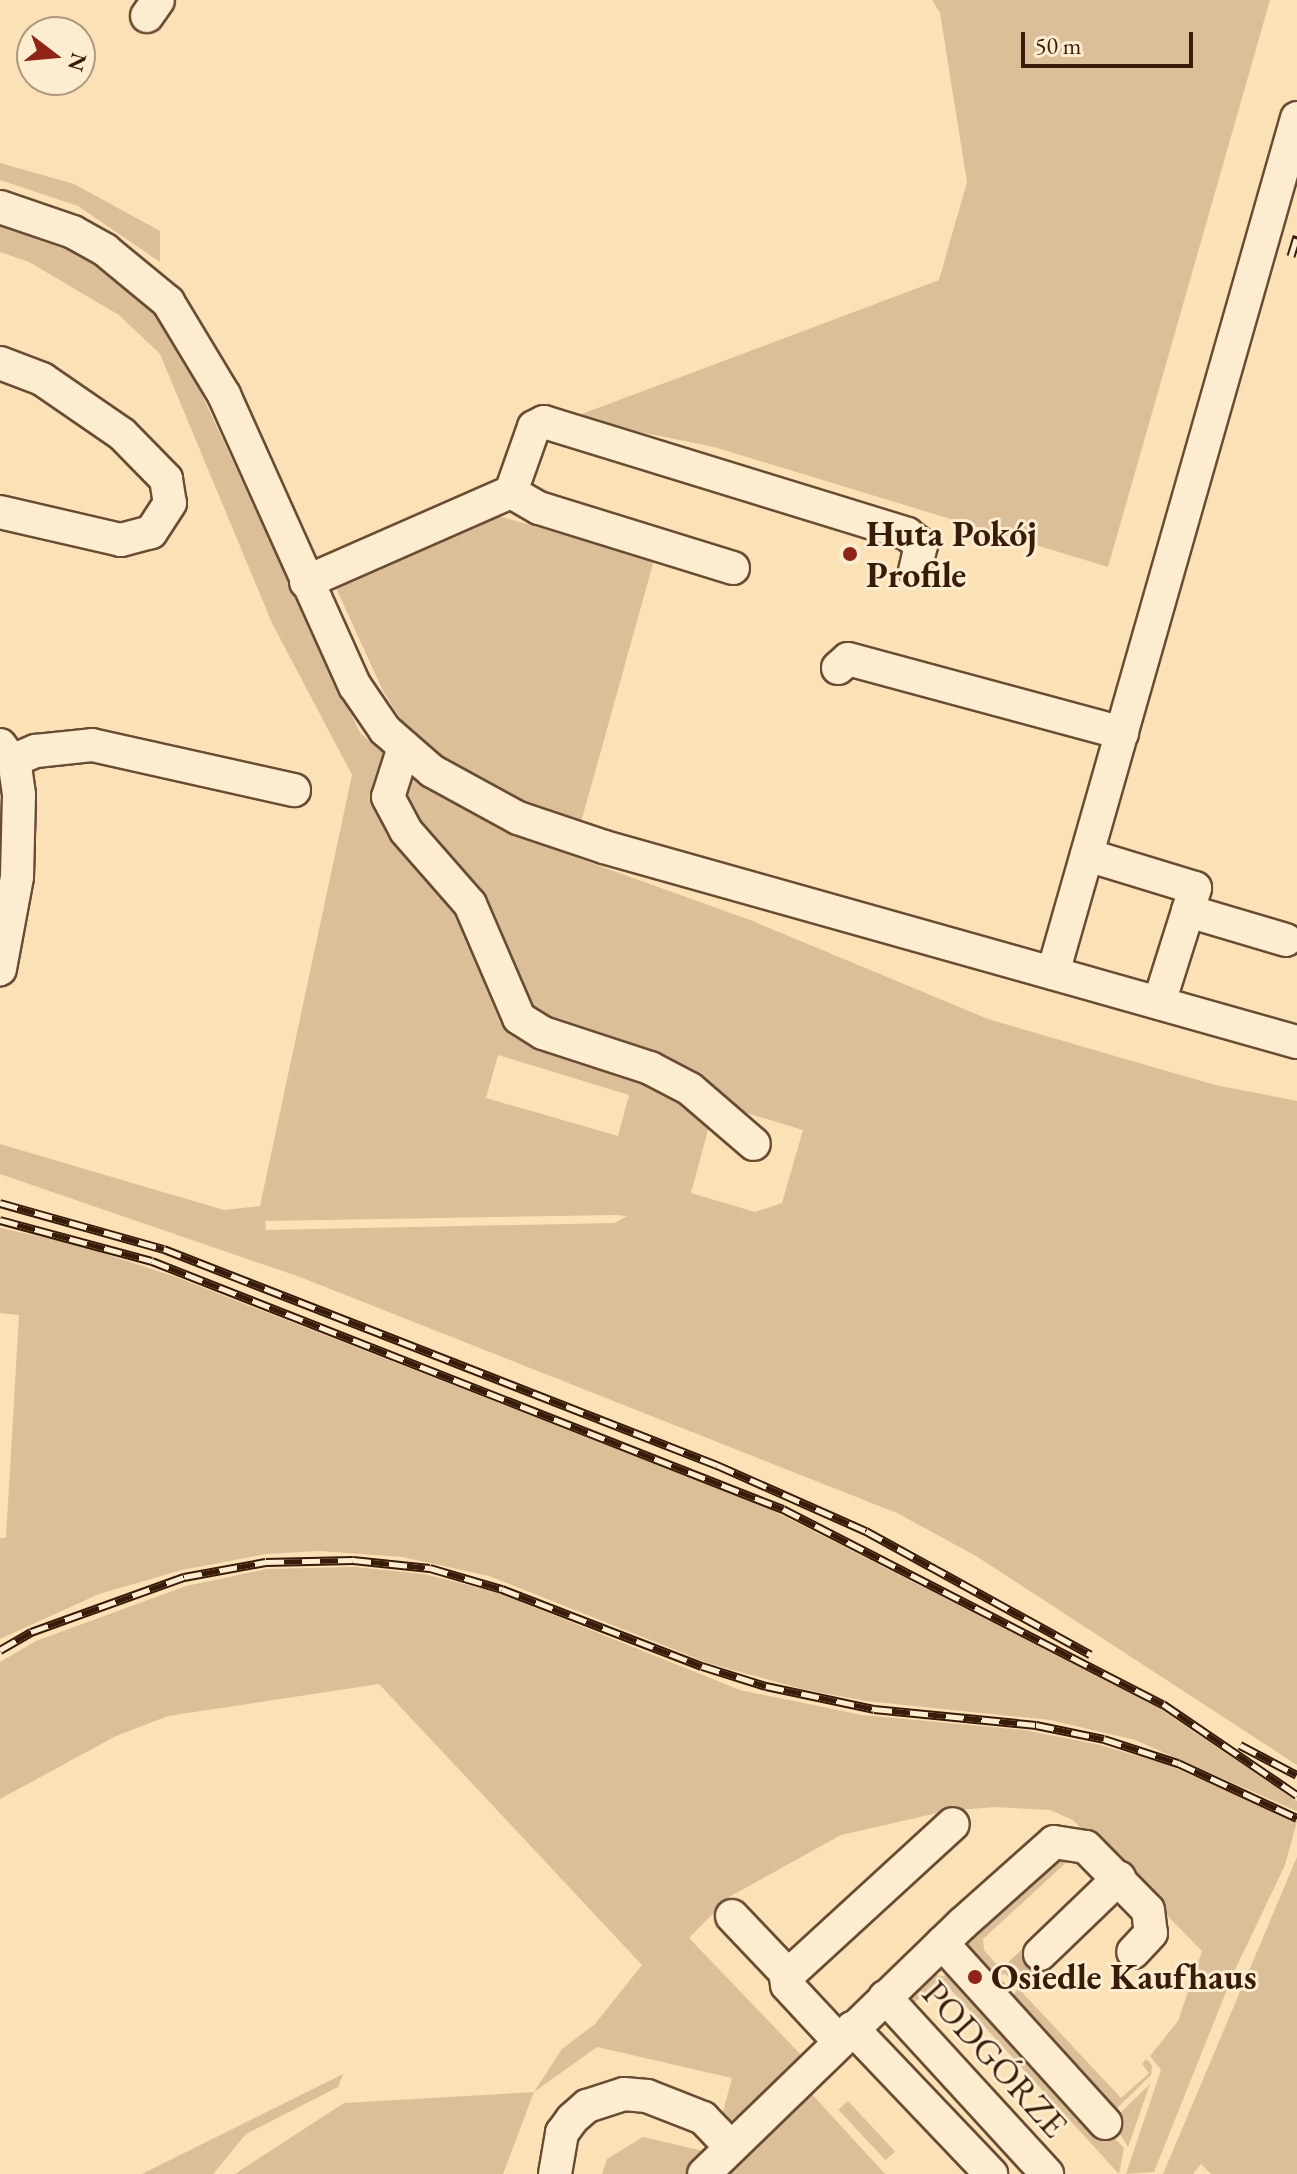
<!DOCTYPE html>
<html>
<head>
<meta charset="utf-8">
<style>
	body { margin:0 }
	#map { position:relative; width:1297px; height:2174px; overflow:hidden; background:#fbe1b6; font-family:"EB Garamond",serif }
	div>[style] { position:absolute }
	.green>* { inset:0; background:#dabf99; transform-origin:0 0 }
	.minor-tunnel>* { height:32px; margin-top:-16px; transform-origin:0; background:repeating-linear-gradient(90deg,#d4b993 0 32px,transparent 0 48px) }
	.roads { filter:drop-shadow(2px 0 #6a4c34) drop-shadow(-2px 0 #6a4c34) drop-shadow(0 2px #6a4c34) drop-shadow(0 -2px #6a4c34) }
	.minor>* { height:32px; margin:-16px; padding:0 16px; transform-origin:16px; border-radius:16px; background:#fcecd0 }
	.rail>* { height:9px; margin-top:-4.5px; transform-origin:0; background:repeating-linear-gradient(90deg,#fcecd0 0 18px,#391b09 0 36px); box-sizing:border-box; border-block:2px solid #391b09 }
	.dots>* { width:22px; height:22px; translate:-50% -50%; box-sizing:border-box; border:4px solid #fcecd0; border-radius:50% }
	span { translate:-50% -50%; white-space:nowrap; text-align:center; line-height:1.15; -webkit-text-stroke:6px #fcecd0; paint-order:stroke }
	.poi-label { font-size:36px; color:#391b09; font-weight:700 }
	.left { translate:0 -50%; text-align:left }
	.street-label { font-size:36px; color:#391b09 }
	.north { position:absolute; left:16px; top:16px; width:80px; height:80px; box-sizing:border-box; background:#fcecd0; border:2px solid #ae9880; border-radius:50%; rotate:106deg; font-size:22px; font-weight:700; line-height:32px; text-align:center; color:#391b09 }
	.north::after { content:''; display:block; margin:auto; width:28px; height:36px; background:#8f2418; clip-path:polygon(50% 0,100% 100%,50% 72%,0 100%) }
	.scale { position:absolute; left:1021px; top:32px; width:172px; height:36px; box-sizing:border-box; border:4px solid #391b09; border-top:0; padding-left:10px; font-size:24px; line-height:28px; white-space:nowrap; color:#391b09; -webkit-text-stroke:6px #fcecd0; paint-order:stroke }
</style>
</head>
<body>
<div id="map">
	<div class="green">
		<i style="clip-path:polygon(932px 0,1270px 0,1108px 567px,714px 447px,571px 418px,939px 280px,967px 182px,940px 13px)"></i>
		<i style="clip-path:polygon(0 163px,74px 184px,160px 231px,160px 262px,78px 206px,0 180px)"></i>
		<i style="clip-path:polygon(evenodd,0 225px,79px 254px,139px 299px,162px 322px,179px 346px,360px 733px,387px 755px,378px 787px,383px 798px,402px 833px,446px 879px,484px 939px,502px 1019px,509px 1008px,516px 1021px,539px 1039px,648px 1073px,689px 1093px,717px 1120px,709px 1126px,691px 1193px,755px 1212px,782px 1203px,803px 1130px,727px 1107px,704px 1087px,655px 1061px,549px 1027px,529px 1013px,477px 903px,456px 872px,411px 828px,396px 799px,408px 758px,460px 799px,516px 828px,569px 844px,572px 856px,750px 920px,988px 1019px,1215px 1085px,1297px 1101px,1297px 1765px,976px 1556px,897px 1513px,300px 1277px,0 1174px,0 1144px,224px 1210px,260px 1206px,352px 775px,272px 623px,160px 354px,119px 315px,29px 262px,0 252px,0 225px,498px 1055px,629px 1095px,618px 1136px,486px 1098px,498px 1055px,0 225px,616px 1215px,627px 1216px,614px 1223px,266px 1230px,265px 1221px,616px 1215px)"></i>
		<i style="clip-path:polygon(488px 513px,654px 560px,580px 826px,521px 807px,440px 761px,402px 721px,383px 691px,337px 590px,339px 578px)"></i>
		<i style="clip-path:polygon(0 1228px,75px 1244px,176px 1277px,768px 1508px,1156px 1706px,1297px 1801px,1297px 1811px,1135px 1740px,1050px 1720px,866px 1701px,802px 1689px,708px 1663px,489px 1576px,402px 1557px,320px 1551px,266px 1554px,182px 1570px,99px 1594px,0 1639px,0 1538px,6px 1538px,19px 1315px,0 1313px)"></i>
		<i style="clip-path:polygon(354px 1567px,424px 1574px,496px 1592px,740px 1690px,862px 1715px,1024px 1730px,1096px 1744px,1166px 1764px,1297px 1821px,1285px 1865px,1234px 1972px,1154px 2172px,1126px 2174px,1161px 2070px,1150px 2056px,1178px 2021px,1202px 1951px,1073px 1820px,1050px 1810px,994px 1807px,946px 1811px,841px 1835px,729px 1897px,689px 1938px,804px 2058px,692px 2174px,602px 2174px,607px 2159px,643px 2137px,712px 2153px,732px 2078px,597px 2047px,534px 2092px,503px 2174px,235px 2174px,344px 2103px,534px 2092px,562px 2049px,595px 2024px,642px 1965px,379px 1684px,168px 1716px,116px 1736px,0 1799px,0 1662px,36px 1641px,186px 1586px,267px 1569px)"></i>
		<i style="clip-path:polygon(1297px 1857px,1297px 2174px,1211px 2174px,1201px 2164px,1193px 2174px,1163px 2174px)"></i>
		<i style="clip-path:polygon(1047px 1858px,1071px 1858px,983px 1939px,984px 1950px,1005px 1974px,989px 1978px,966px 1952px,964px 1941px)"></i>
		<i style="clip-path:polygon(953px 1968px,1124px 2148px,1119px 2174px,941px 1979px,912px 2005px,905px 2000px,933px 1975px,944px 1976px)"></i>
		<i style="clip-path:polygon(1018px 1988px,1121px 2098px,1149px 2073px,1142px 2064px,1146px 2059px,1152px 2065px,1151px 2075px,1111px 2114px,1010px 2000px)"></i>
		<i style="clip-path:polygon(343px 2074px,338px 2087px,246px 2134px,213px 2174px,142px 2174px)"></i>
		<i style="clip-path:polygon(1150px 2084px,1128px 2147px,1112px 2121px)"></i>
		<i style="clip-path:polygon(809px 2091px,885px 2174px,726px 2174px)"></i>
		<i style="left:848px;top:2101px;width:69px;height:13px;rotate:47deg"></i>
	</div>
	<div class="minor-tunnel">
		<i style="left:1012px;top:1981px;width:39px;rotate:-44deg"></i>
	</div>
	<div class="roads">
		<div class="minor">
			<i style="left:147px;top:16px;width:19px;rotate:-55deg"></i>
			<i style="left:0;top:207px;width:77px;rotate:18.9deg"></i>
			<i style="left:73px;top:232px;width:37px;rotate:29deg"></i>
			<i style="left:105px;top:250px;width:82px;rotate:39.5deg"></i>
			<i style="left:168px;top:302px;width:109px;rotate:58.9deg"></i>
			<i style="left:224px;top:395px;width:319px;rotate:65.8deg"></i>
			<i style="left:355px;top:686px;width:53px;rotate:55.7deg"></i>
			<i style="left:385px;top:730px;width:62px;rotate:41.1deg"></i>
			<i style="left:432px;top:771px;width:98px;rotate:28.7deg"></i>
			<i style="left:518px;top:818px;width:91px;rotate:18.6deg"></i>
			<i style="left:604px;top:847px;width:720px;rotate:15.72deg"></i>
			<i style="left:0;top:363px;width:45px;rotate:20.9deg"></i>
			<i style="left:42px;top:379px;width:97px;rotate:34.5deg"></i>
			<i style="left:122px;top:434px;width:63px;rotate:45.6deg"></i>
			<i style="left:166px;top:479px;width:24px;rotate:81deg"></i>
			<i style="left:170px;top:503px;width:35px;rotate:123deg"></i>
			<i style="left:151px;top:532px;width:31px;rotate:165deg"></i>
			<i style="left:121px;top:540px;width:124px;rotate:-167deg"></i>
			<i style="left:511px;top:492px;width:32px;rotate:30deg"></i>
			<i style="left:539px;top:508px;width:203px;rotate:17.2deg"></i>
			<i style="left:306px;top:582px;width:224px;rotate:-23.7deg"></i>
			<i style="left:511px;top:492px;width:69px;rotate:-70.5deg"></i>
			<i style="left:534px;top:427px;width:11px;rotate:-27deg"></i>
			<i style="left:544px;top:422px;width:380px;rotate:17.1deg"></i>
			<i style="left:907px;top:534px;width:18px;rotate:38deg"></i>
			<i style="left:921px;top:545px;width:26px;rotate:103deg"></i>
			<i style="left:838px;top:668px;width:13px;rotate:-42deg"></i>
			<i style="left:848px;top:659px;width:284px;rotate:15.1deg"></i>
			<i style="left:0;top:745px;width:26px;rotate:54deg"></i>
			<i style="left:15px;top:766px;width:29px;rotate:82deg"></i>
			<i style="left:19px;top:795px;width:82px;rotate:91.4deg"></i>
			<i style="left:17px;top:877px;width:94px;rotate:100.5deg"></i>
			<i style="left:404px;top:747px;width:52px;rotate:107.7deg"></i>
			<i style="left:388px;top:797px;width:38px;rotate:62deg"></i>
			<i style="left:406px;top:831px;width:97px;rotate:48.8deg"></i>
			<i style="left:470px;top:904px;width:124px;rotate:66.7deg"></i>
			<i style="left:519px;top:1018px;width:28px;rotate:32deg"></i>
			<i style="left:543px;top:1033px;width:113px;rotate:18.1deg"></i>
			<i style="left:650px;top:1068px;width:45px;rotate:27.7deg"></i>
			<i style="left:690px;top:1089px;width:84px;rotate:40.7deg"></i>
			<i style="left:12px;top:761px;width:26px;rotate:-23deg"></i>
			<i style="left:36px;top:751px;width:56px;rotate:-6.1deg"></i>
			<i style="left:92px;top:745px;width:207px;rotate:12.6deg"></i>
			<i style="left:1087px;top:855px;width:113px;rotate:17deg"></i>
			<i style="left:1195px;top:888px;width:24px;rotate:107deg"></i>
			<i style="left:1053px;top:973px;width:889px;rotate:-74.07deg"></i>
			<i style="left:1159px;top:1003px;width:96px;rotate:-72.5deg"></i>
			<i style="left:1188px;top:911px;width:102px;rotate:16.5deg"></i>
			<i style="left:732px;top:1916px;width:81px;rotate:46.5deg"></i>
			<i style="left:942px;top:1943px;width:243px;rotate:47.8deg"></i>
			<i style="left:1040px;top:1954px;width:110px;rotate:-43.9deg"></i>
			<i style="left:885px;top:1997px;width:240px;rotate:47.5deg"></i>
			<i style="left:852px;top:2028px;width:202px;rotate:46.4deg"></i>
			<i style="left:839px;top:2041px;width:76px;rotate:-132.9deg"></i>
			<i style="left:787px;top:1985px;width:8px;rotate:-97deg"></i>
			<i style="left:786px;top:1977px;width:226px;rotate:-42.5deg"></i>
			<i style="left:555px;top:2174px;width:42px;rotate:-80.3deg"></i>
			<i style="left:562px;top:2133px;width:17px;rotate:-54deg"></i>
			<i style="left:572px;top:2119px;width:20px;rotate:-41deg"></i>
			<i style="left:587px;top:2106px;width:39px;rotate:-18deg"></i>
			<i style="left:624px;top:2094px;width:23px;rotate:5deg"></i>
			<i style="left:647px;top:2096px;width:60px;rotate:21.4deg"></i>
			<i style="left:703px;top:2118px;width:40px;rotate:46deg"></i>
			<i style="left:704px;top:2174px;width:359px;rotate:-44.1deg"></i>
			<i style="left:962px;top:1924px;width:123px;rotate:-41.7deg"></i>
			<i style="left:1054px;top:1842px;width:32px;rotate:9deg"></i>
			<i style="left:1086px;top:1847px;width:88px;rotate:45.5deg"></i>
			<i style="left:1148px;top:1910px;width:23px;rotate:83deg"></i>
			<i style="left:1151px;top:1933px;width:26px;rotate:133deg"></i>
		</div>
	</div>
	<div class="rail">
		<i style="left:1291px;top:256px;width:21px;rotate:-73deg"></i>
		<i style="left:0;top:1203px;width:170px;rotate:15.7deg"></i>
		<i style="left:164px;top:1249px;width:594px;rotate:21.34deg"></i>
		<i style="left:717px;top:1465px;width:163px;rotate:23.9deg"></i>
		<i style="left:866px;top:1531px;width:256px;rotate:28.8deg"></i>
		<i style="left:0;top:1220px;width:157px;rotate:15.1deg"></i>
		<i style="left:152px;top:1261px;width:678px;rotate:21.46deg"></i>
		<i style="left:783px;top:1509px;width:427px;rotate:27.2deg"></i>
		<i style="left:1163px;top:1704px;width:162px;rotate:34.2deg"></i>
		<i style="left:0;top:1650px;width:36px;rotate:-30deg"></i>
		<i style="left:31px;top:1632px;width:163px;rotate:-19.8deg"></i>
		<i style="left:184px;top:1577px;width:83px;rotate:-10.4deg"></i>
		<i style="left:266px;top:1562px;width:87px;rotate:-1.3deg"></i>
		<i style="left:353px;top:1560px;width:77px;rotate:5.9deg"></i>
		<i style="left:430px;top:1568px;width:75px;rotate:16.3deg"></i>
		<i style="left:502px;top:1589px;width:214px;rotate:21.1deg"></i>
		<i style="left:702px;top:1666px;width:67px;rotate:17.4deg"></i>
		<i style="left:766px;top:1686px;width:110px;rotate:12deg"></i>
		<i style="left:874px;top:1709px;width:163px;rotate:5.6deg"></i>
		<i style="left:1036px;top:1725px;width:69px;rotate:11.6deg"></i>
		<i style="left:1104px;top:1739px;width:78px;rotate:18deg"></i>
		<i style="left:1178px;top:1763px;width:131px;rotate:24.8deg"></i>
		<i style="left:1240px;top:1745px;width:64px;rotate:27.8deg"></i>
	</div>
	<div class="dots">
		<i style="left:850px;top:554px;background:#8f2418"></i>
		<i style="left:975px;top:1977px;background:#8f2418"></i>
	</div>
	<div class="poi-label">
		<span class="left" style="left:866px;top:554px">Huta Pokój<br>Profile</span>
		<span class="left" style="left:991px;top:1977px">Osiedle Kaufhaus</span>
	</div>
	<div class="street-label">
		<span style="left:995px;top:2059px;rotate:48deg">PODGÓRZE</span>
	</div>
	<div class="north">N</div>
	<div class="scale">50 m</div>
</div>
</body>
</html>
